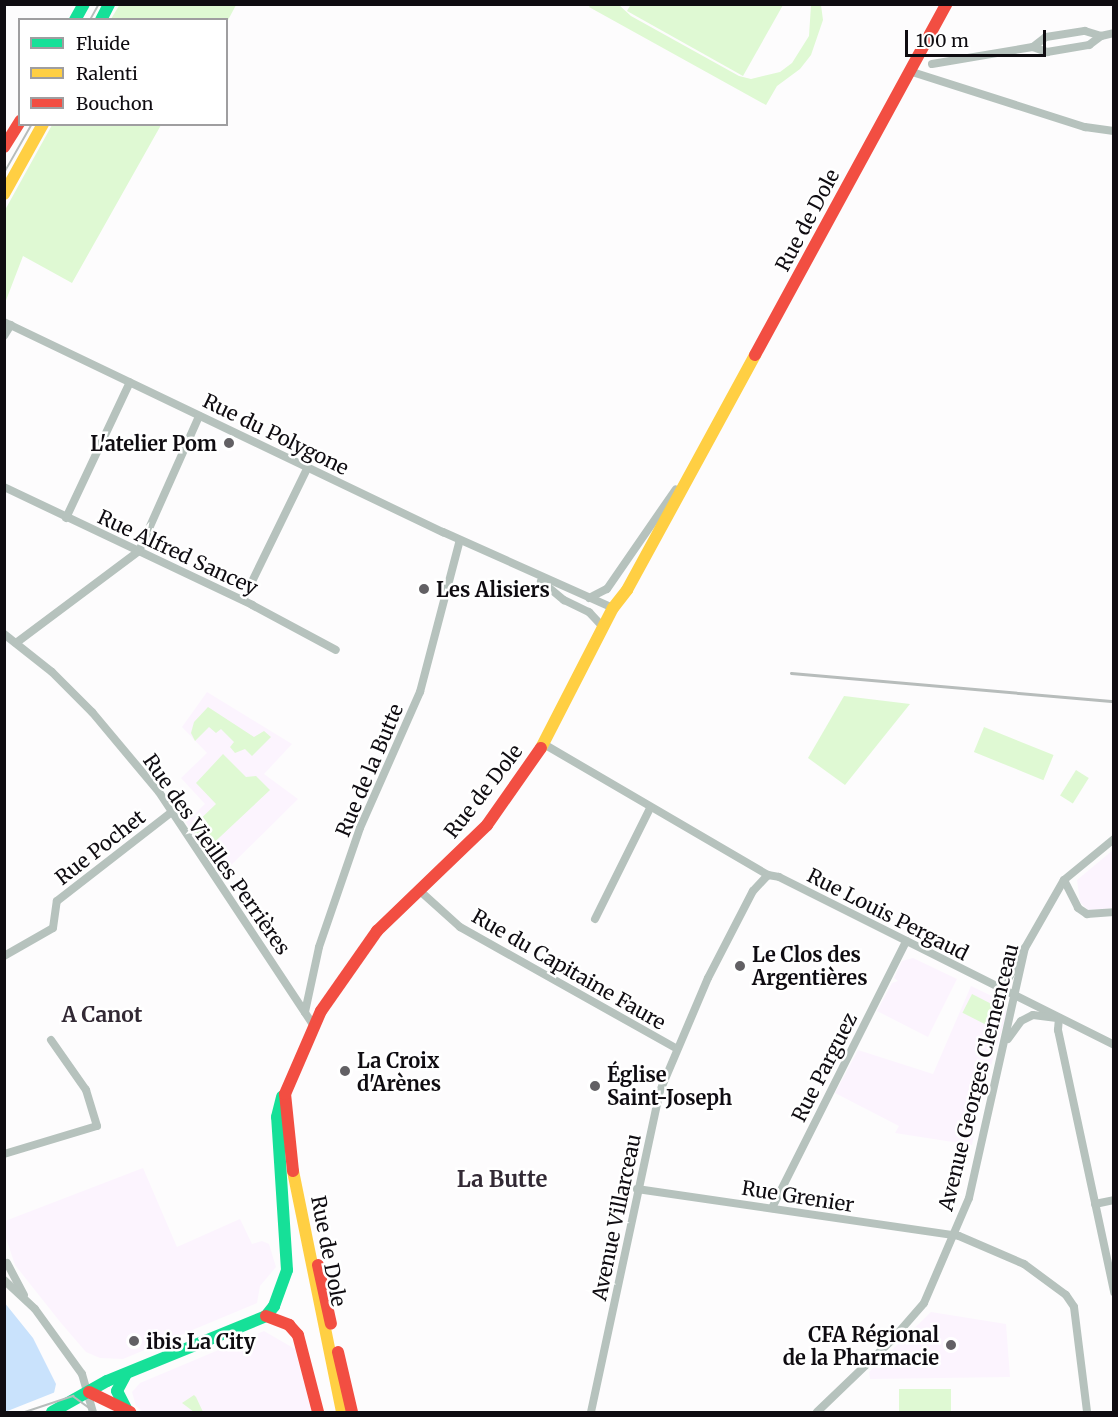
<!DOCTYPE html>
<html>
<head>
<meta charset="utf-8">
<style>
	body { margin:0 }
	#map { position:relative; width:1118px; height:1417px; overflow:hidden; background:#fdfcfd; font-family:Merriweather,serif }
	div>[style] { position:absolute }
	.built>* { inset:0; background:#fcf4fe }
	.green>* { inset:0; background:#dff9d3; transform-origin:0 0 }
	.water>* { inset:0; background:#c9e2fc }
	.pier>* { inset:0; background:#fdfcfd }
	.street>* { height:8px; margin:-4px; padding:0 4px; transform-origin:4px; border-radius:4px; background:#b6c2bd }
	.fast>* { height:12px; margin:-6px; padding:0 6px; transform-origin:6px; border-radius:6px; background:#16e098 }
	.slow>* { height:12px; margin:-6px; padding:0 6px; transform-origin:6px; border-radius:6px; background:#ffcf43 }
	.jam>* { height:12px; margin:-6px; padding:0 6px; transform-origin:6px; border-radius:6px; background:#f24e42 }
	.tram>* { height:1.5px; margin:-0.75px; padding:0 0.75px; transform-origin:0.75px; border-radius:0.75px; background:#b7bcbb }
	.rail>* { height:3px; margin:-1.5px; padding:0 1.5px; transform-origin:1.5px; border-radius:1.5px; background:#b7bcbb }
	.dots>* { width:16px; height:16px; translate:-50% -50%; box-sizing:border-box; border:3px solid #fff; border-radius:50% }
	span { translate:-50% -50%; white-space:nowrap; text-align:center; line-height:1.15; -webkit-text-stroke:5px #fff; paint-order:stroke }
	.street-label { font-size:20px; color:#0f0c11 }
	.poi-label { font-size:20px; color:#0f0c11; font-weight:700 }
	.right { translate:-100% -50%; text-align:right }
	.left { translate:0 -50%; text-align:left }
	.neighbourhood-label { font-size:21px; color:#322934; font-weight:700 }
	.quarter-label { font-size:22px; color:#322934; font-weight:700 }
	.frame { position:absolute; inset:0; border:6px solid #0f0c11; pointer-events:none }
	.legend { position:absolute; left:18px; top:18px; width:210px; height:108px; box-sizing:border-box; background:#fff; border:2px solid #9f9ea0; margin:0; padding:8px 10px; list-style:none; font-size:18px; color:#0f0c11 }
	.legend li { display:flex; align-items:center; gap:12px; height:30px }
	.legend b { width:30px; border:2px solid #9f9ea0 }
	.scale { position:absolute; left:905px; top:30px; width:141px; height:27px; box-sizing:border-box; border:3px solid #0f0c11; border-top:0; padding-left:8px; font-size:18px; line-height:21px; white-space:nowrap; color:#0f0c11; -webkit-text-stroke:4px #fff; paint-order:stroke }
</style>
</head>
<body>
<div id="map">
	<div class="built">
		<i style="clip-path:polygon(207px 692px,292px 744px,264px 774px,298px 799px,220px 876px,186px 822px,205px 804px,181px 778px,207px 753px,182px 727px)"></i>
		<i style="clip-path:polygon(1113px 850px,1113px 908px,1088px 910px,1080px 902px,1077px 880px)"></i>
		<i style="clip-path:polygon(913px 958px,957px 979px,928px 1037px,877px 1011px,892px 983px,898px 981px,894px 978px,902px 961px)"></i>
		<i style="clip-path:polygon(971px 986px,1002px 1001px,1007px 1012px,981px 1099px,972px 1145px,895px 1133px,899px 1126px,835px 1093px,858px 1050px,933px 1074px)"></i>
		<i style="clip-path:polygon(143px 1168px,177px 1247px,240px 1219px,252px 1244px,262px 1241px,269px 1244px,276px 1267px,260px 1286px,257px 1303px,123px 1359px,100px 1358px,86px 1352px,61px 1323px,15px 1265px,5px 1235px,5px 1221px)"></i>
		<i style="clip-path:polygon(931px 1312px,1006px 1324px,1010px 1377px,870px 1379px,869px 1372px)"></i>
		<i style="clip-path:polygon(264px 1331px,295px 1349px,312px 1412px,143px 1412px,136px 1406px,132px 1392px,140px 1383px)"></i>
	</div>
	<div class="green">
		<i style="clip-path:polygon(120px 4px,236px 4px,236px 5px,227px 22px,111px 19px)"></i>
		<i style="clip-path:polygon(591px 4px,619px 5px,631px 16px,739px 76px,751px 79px,780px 72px,792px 63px,809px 36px,811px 5px,821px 5px,823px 20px,811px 55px,800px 69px,777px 86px,766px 105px,589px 7px)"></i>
		<i style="clip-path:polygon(631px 4px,783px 4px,783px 5px,743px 76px,627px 11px)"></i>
		<i style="clip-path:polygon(52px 125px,161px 125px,72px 283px,23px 256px,5px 303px,5px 210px)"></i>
		<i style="clip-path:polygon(844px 696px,910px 704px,845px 785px,808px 758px)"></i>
		<i style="clip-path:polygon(208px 707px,254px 737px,264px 731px,271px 737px,252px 756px,245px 749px,235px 753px,230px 747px,234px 742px,221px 729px,216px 733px,209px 727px,195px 741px,191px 733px,194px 722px)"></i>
		<i style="left:984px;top:727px;width:75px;height:27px;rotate:22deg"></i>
		<i style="clip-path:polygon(223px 754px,246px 777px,256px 776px,270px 790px,205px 851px,191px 828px,216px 804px,196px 783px)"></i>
		<i style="left:1076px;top:770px;width:15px;height:30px;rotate:32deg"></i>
		<i style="left:972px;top:994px;width:33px;height:21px;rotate:27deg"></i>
		<i style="left:899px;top:1389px;width:52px;height:23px"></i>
		<i style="clip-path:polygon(194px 1395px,196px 1397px,203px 1412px,194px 1412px,182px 1403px)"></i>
	</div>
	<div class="water">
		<i style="clip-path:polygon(4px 1302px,33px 1338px,56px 1384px,54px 1393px,62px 1412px,5px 1412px)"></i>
	</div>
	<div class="pier">
		<i style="clip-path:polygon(58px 1391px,65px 1412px,5px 1412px)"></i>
	</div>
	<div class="street">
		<i style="left:1033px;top:47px;width:15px;rotate:20deg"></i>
		<i style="left:1047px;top:52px;width:43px;rotate:-9.5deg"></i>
		<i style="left:1089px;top:45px;width:15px;rotate:-37deg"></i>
		<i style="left:932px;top:64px;width:102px;rotate:-9.6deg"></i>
		<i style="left:1033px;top:47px;width:16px;rotate:-38deg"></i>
		<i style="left:1046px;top:37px;width:39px;rotate:-9deg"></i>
		<i style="left:1085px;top:31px;width:17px;rotate:17deg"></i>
		<i style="left:1101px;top:36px;width:13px;rotate:-13deg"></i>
		<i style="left:909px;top:71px;width:185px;rotate:17.7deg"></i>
		<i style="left:1085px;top:127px;width:29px;rotate:8deg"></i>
		<i style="left:4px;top:322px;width:487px;rotate:25.6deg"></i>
		<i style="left:443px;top:532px;width:186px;rotate:24.1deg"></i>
		<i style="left:4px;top:336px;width:13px;rotate:-58deg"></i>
		<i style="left:4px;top:487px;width:275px;rotate:25.4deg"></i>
		<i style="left:252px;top:605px;width:95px;rotate:28.2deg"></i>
		<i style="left:66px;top:518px;width:150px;rotate:-64.8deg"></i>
		<i style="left:541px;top:581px;width:30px;rotate:40deg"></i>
		<i style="left:564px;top:600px;width:28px;rotate:26deg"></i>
		<i style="left:589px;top:612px;width:21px;rotate:47deg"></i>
		<i style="left:589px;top:598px;width:20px;rotate:-27deg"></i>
		<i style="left:607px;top:589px;width:121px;rotate:-55.4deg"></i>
		<i style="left:243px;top:600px;width:148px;rotate:-64deg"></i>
		<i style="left:4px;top:634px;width:61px;rotate:38.4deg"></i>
		<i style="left:52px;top:672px;width:57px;rotate:45deg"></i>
		<i style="left:92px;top:712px;width:104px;rotate:50.1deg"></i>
		<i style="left:159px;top:792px;width:281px;rotate:56.5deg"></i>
		<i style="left:16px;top:643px;width:154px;rotate:-36.8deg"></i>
		<i style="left:139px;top:551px;width:148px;rotate:-66deg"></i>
		<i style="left:542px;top:743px;width:262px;rotate:30.3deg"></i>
		<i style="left:768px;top:875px;width:11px;rotate:10deg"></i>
		<i style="left:779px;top:877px;width:375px;rotate:26.6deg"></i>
		<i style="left:1064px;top:880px;width:31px;rotate:63deg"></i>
		<i style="left:1078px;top:908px;width:11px;rotate:34deg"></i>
		<i style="left:1087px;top:914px;width:27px;rotate:-4deg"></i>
		<i style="left:420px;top:891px;width:54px;rotate:42deg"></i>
		<i style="left:460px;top:927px;width:248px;rotate:29.3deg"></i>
		<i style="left:595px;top:919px;width:124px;rotate:-63.6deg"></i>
		<i style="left:4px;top:956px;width:56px;rotate:-29.7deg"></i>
		<i style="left:53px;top:928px;width:27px;rotate:-82deg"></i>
		<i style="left:57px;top:901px;width:147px;rotate:-37.8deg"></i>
		<i style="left:1002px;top:991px;width:43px;rotate:-62.2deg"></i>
		<i style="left:305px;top:1012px;width:66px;rotate:-77.8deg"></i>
		<i style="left:319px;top:947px;width:126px;rotate:-71deg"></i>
		<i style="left:360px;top:828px;width:149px;rotate:-66.2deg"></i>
		<i style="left:420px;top:692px;width:157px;rotate:-75.3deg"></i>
		<i style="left:1008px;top:1039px;width:22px;rotate:-54deg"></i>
		<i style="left:1021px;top:1021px;width:13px;rotate:-27deg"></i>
		<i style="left:1033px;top:1015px;width:26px;rotate:7deg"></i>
		<i style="left:1059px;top:1018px;width:12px;rotate:95deg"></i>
		<i style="left:1058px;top:1030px;width:268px;rotate:77.9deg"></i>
		<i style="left:4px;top:1154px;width:97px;rotate:-16.8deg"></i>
		<i style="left:97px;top:1126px;width:38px;rotate:-107deg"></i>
		<i style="left:86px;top:1090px;width:61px;rotate:-125deg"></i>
		<i style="left:637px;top:1189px;width:325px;rotate:8.3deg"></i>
		<i style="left:959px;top:1236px;width:71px;rotate:23.3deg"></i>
		<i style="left:1024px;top:1264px;width:52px;rotate:36.4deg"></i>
		<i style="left:1066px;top:1295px;width:14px;rotate:56deg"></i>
		<i style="left:1074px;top:1307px;width:106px;rotate:82.9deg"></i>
		<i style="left:1095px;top:1204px;width:19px;rotate:-12deg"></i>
		<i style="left:772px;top:1208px;width:299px;rotate:-63.3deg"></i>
		<i style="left:7px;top:1263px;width:36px;rotate:62deg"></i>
		<i style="left:4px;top:1280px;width:42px;rotate:43.1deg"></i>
		<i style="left:35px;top:1309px;width:80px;rotate:54.1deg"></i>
		<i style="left:82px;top:1374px;width:40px;rotate:74deg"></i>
		<i style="left:591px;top:1412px;width:328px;rotate:-77.9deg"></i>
		<i style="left:660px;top:1091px;width:123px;rotate:-67deg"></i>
		<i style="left:708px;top:978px;width:98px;rotate:-62.7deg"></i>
		<i style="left:753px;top:891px;width:22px;rotate:-47deg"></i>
		<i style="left:817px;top:1412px;width:103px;rotate:-43.8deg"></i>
		<i style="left:891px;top:1341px;width:50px;rotate:-49deg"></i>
		<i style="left:924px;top:1303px;width:114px;rotate:-66.8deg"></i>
		<i style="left:969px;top:1198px;width:256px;rotate:-77.4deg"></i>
		<i style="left:1025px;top:948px;width:78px;rotate:-60.2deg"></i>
		<i style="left:1064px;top:880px;width:65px;rotate:-39.4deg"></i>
	</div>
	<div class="fast">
		<i style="left:75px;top:20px;width:18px;rotate:-61deg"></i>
		<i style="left:101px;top:20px;width:18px;rotate:-63deg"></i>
		<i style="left:126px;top:1374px;width:19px;rotate:118deg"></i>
		<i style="left:117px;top:1391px;width:20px;rotate:63deg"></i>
		<i style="left:52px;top:1412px;width:63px;rotate:-29.4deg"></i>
		<i style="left:107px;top:1381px;width:172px;rotate:-22.2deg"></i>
		<i style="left:266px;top:1316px;width:13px;rotate:-51deg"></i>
		<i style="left:274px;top:1306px;width:38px;rotate:-70deg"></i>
		<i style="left:287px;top:1270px;width:153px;rotate:-93.7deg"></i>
		<i style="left:277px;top:1117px;width:21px;rotate:-76deg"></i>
	</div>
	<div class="slow">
		<i style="left:4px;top:194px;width:80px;rotate:-60.9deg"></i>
		<i style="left:541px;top:748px;width:157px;rotate:-62.8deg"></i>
		<i style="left:613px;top:608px;width:23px;rotate:-52deg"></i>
		<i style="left:627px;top:590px;width:268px;rotate:-61.4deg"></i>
		<i style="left:293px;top:1171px;width:246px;rotate:78.5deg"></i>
	</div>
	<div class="jam">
		<i style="left:4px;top:147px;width:31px;rotate:-58deg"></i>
		<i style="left:755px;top:355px;width:400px;rotate:-61.4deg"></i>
		<i style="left:293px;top:1171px;width:77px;rotate:-95.9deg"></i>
		<i style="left:285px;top:1094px;width:90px;rotate:-66.6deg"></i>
		<i style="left:321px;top:1011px;width:98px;rotate:-55deg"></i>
		<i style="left:377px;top:931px;width:153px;rotate:-43.9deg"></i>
		<i style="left:487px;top:825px;width:94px;rotate:-55deg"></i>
		<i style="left:318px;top:1265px;width:60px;rotate:77.6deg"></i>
		<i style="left:266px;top:1316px;width:25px;rotate:21deg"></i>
		<i style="left:289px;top:1325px;width:13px;rotate:48deg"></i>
		<i style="left:298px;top:1335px;width:80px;rotate:75.4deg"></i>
		<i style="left:338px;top:1352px;width:62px;rotate:76.9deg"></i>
		<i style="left:89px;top:1392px;width:46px;rotate:26deg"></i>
	</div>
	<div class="tram">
		<i style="left:90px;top:20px;width:18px;rotate:-61deg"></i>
		<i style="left:4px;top:173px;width:56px;rotate:-60.3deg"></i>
		<i style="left:25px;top:1412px;width:51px;rotate:-18.4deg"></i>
		<i style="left:73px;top:1396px;width:27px;rotate:36deg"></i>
	</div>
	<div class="rail">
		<i style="left:791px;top:673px;width:324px;rotate:5deg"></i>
	</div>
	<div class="dots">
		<i style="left:229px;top:443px;background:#626064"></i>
		<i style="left:424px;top:589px;background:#626064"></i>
		<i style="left:740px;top:966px;background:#626064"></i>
		<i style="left:345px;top:1071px;background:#626064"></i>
		<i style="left:595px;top:1086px;background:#626064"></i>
		<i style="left:134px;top:1341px;background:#626064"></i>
		<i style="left:951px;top:1345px;background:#626064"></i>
	</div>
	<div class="street-label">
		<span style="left:807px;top:220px;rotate:-62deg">Rue de Dole</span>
		<span style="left:276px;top:434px;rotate:26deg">Rue du Polygone</span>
		<span style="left:178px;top:552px;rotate:25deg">Rue Alfred Sancey</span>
		<span style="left:369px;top:770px;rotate:-67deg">Rue de la Butte</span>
		<span style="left:483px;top:791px;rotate:-52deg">Rue de Dole</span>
		<span style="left:100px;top:847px;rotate:-38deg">Rue Pochet</span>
		<span style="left:217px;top:854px;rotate:55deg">Rue des Vieilles Perrières</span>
		<span style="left:888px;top:914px;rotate:27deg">Rue Louis Pergaud</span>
		<span style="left:569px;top:969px;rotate:30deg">Rue du Capitaine Faure</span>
		<span style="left:824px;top:1067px;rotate:-63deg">Rue Parguez</span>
		<span style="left:978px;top:1077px;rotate:-76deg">Avenue Georges Clemenceau</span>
		<span style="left:798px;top:1196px;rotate:9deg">Rue Grenier</span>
		<span style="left:616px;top:1217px;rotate:-78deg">Avenue Villarceau</span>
		<span style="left:329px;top:1251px;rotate:79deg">Rue de Dole</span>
	</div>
	<div class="poi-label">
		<span class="right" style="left:217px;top:443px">L'atelier Pom</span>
		<span class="left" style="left:436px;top:589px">Les Alisiers</span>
		<span class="left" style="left:752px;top:966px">Le Clos des<br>Argentières</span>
		<span class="left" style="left:357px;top:1072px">La Croix<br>d'Arènes</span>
		<span class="left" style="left:607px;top:1086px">Église<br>Saint-Joseph</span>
		<span class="right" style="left:939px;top:1346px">CFA Régional<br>de la Pharmacie</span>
		<span class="left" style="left:146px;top:1341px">ibis La City</span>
	</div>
	<div class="neighbourhood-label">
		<span style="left:102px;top:1015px">A Canot</span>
	</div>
	<div class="quarter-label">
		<span style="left:502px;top:1180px">La Butte</span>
	</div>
	<div class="frame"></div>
	<ul class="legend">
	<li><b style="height:8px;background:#16e098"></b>Fluide</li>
	<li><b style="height:8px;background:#ffcf43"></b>Ralenti</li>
	<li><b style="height:8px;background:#f24e42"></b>Bouchon</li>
	</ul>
	<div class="scale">100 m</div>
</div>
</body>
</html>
